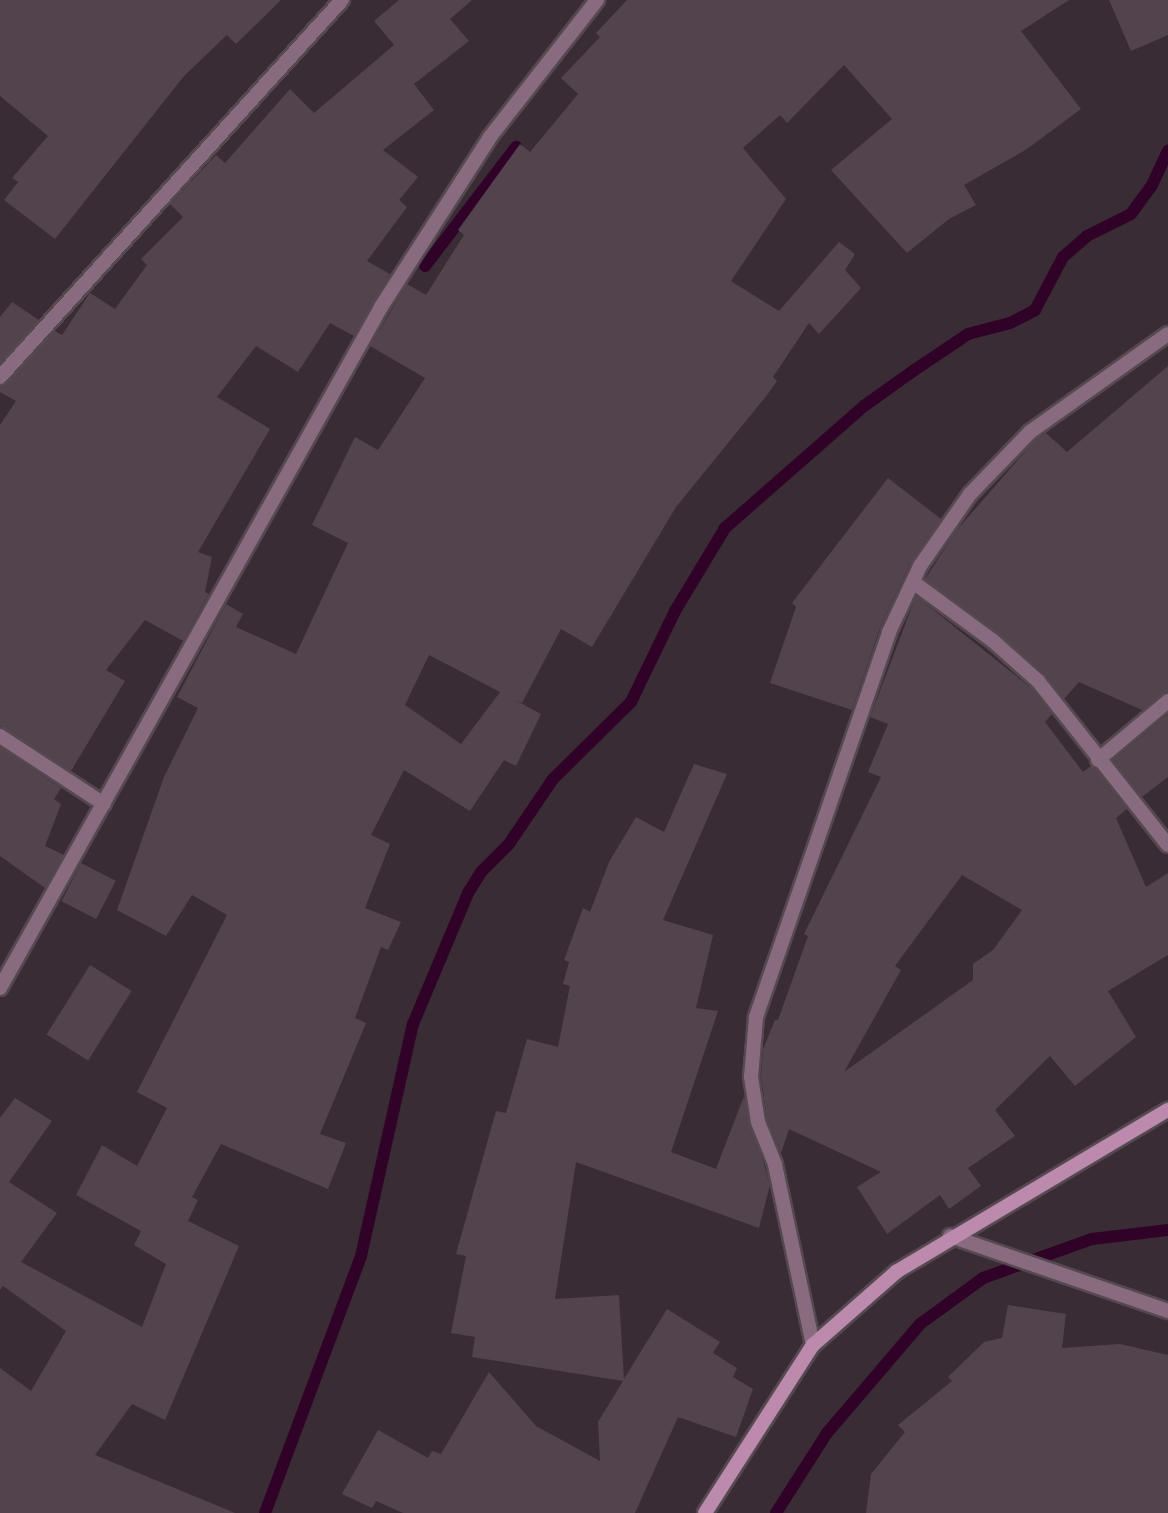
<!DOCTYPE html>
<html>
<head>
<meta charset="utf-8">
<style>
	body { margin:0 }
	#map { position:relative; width:1168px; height:1513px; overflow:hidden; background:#3a2c35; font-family:"Titillium Web",sans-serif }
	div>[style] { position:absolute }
	.stream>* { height:12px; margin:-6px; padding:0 6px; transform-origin:6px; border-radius:6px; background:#300227 }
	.building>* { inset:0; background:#52434d; transform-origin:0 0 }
	.roads { filter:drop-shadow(2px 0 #564851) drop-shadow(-2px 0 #564851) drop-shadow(0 2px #564851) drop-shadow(0 -2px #564851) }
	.minor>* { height:14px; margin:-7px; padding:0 7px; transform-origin:7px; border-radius:7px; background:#896b80 }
	.secondary>* { height:14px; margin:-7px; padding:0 7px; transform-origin:7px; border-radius:7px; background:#bb8aad }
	span { translate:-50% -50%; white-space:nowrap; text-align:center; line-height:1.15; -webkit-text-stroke:7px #1d171b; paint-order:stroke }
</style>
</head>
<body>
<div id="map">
	<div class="stream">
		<i style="left:425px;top:266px;width:150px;rotate:-52.6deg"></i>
		<i style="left:265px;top:1513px;width:274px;rotate:-69.5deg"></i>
		<i style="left:361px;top:1256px;width:238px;rotate:-77.4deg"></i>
		<i style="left:413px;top:1024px;width:142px;rotate:-67.2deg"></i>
		<i style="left:468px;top:893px;width:26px;rotate:-58deg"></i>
		<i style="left:482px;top:871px;width:38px;rotate:-45deg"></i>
		<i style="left:509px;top:844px;width:78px;rotate:-55.9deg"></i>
		<i style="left:553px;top:779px;width:110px;rotate:-44.6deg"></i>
		<i style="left:631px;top:702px;width:101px;rotate:-64.2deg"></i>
		<i style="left:675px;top:611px;width:97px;rotate:-58.9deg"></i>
		<i style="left:725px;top:528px;width:185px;rotate:-41.3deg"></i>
		<i style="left:864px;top:406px;width:60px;rotate:-35.5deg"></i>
		<i style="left:913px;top:371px;width:66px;rotate:-33.9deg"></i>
		<i style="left:968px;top:334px;width:43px;rotate:-14.7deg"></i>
		<i style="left:1010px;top:323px;width:28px;rotate:-27deg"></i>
		<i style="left:1035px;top:310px;width:60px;rotate:-62.2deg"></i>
		<i style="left:1063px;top:257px;width:32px;rotate:-41deg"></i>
		<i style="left:1087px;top:236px;width:49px;rotate:-26.6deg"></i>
		<i style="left:1131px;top:214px;width:36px;rotate:-54deg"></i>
		<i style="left:1152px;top:185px;width:38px;rotate:-65deg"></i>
		<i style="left:776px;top:1513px;width:95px;rotate:-57.5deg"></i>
		<i style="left:827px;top:1433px;width:143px;rotate:-49.5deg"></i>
		<i style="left:920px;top:1324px;width:78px;rotate:-36.1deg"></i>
		<i style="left:983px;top:1278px;width:116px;rotate:-19.7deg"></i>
		<i style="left:1092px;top:1239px;width:77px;rotate:-6.8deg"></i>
	</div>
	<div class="building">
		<i style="clip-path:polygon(0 0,281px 0,236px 44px,227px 35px,184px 76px,55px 239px,4px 200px,18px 182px,12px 178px,48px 136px,0 96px)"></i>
		<i style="clip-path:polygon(399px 0,472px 0,450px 19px,469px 41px,414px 84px,434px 110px,383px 150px,418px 177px,399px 200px,407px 207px,367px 261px,390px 274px,354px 336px,330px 323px,298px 372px,256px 346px,217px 397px,270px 429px,198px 552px,212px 557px,205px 592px,209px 594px,183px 641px,145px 620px,106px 670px,125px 681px,71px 771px,0 726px,0 425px,16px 401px,0 392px,0 386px,55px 331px,62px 335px,90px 293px,115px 309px,147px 265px,141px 259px,183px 217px,170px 204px,216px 155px,225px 163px,290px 89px,314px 113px,394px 45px,374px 21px)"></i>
		<i style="clip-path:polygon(evenodd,627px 0,1069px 0,1021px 31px,1081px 109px,1027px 149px,964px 185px,976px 205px,949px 219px,907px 253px,831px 170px,892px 119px,844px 65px,787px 123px,780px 115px,743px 148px,786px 199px,731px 281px,779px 311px,839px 242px,855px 254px,845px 270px,861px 288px,819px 334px,809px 323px,773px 377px,777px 381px,767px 395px,676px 507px,592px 647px,561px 629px,522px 703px,515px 700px,541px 714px,516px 766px,504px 760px,470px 811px,404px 770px,371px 835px,390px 844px,365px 908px,401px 922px,388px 950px,381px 947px,355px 1018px,366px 1023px,320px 1134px,346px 1143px,328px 1189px,221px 1144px,192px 1197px,198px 1200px,188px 1221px,239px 1246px,165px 1420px,132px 1404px,95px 1455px,235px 1513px,0 1513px,0 1368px,31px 1391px,66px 1331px,3px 1286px,0 1290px,0 1118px,15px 1098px,52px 1121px,9px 1182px,57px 1213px,21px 1262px,142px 1327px,166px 1264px,134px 1245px,141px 1231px,76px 1195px,102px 1145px,137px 1166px,167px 1108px,137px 1092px,227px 915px,192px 895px,166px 936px,117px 910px,164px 777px,198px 708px,177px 697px,226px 604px,243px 614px,236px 627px,296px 654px,348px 543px,312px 525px,355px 437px,378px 450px,425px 378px,370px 346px,407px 284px,426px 295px,464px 235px,458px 230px,520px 144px,530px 152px,578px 94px,561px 78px,600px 37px,596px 33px,627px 0,429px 655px,500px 692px,461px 744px,405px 705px,429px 655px)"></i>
		<i style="clip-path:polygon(1109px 0,1168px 0,1168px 35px,1131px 51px)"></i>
		<i style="clip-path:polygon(12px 302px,39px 320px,0 363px,0 317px)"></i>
		<i style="clip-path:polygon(1168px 366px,1168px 692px,1142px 710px,1079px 682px,1064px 699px,1045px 674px,998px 633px,925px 579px,956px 531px,1036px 439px,1046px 433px,1067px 452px)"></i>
		<i style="clip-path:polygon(888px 478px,941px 519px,911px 562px,880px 628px,852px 710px,770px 683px,796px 607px,792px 603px)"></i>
		<i style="clip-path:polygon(evenodd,916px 596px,1031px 688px,1052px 714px,1045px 722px,1083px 772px,1091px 766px,1096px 769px,1127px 809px,1116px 818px,1146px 887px,1168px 873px,1168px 955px,1108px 991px,1136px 1037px,1075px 1086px,1050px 1056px,995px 1110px,1015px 1136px,968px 1168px,981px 1186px,949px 1209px,940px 1195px,887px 1234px,857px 1187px,881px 1172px,789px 1129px,781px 1153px,767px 1119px,761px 1077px,763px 1049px,775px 1020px,778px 1020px,808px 936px,804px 934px,881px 777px,868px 772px,888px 724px,870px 717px,916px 596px,962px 875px,1022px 910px,993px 950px,973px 964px,973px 980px,844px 1072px,901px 970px,895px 966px,962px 875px)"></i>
		<i style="clip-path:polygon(1168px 714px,1168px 777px,1142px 797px,1113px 760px)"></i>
		<i style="clip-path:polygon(0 747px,61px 788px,54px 799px,61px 804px,45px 846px,64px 855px,45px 888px,0 856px)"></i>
		<i style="clip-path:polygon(694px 764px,727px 774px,663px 920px,713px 935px,696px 1008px,718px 1011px,671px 1152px,716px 1169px,744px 1096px,770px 1185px,759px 1228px,576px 1162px,555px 1299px,619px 1295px,624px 1379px,667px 1309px,720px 1342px,713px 1353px,737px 1368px,733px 1377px,753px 1389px,736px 1437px,678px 1417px,635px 1513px,403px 1513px,376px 1501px,372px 1508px,342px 1494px,378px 1430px,428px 1458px,432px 1451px,441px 1454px,489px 1372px,536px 1426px,600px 1461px,598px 1422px,623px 1381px,472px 1357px,475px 1337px,451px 1333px,466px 1256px,456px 1254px,496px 1111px,506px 1113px,527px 1039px,558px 1047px,570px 986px,563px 984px,569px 962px,564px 960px,583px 908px,590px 912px,609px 862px,636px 817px,664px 832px)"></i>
		<i style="left:81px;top:863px;width:39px;height:43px;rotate:27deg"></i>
		<i style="left:90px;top:965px;width:49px;height:82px;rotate:32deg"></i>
		<i style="clip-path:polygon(1008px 1305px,1066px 1314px,1062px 1348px,1120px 1344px,1168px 1355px,1168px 1513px,866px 1513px,871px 1474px,905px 1432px,898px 1425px,952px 1381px,948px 1377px,984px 1342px,1002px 1338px)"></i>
	</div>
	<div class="roads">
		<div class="minor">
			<i style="left:0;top:377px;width:509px;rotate:-47.79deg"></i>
			<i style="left:913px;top:582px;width:98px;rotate:36.3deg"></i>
			<i style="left:992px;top:640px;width:62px;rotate:41.7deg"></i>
			<i style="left:1038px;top:681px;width:209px;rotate:51.6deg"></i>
			<i style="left:0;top:736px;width:124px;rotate:33.2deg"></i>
			<i style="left:1098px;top:760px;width:92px;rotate:-40.1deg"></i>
			<i style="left:0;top:988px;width:780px;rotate:-60.77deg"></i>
			<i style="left:381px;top:307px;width:202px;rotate:-57.3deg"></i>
			<i style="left:490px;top:137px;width:174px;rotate:-52deg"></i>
			<i style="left:950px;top:1236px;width:231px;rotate:19deg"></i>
			<i style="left:813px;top:1345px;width:185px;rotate:-101.9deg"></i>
			<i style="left:775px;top:1164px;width:45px;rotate:-112deg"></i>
			<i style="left:758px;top:1122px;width:46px;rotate:-98.8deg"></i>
			<i style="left:751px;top:1077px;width:60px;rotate:-85.2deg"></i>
			<i style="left:756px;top:1017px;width:407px;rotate:-70.9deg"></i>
			<i style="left:889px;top:632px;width:73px;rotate:-64.8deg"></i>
			<i style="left:920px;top:566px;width:88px;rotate:-55.2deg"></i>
			<i style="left:970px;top:494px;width:86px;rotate:-45.9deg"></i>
			<i style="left:1030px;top:432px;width:169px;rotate:-35.4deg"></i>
		</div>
		<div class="secondary">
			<i style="left:705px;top:1513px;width:200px;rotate:-57.3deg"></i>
			<i style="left:813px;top:1345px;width:111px;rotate:-41.3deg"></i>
			<i style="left:896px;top:1272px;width:317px;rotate:-30.8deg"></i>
		</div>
	</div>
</div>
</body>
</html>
